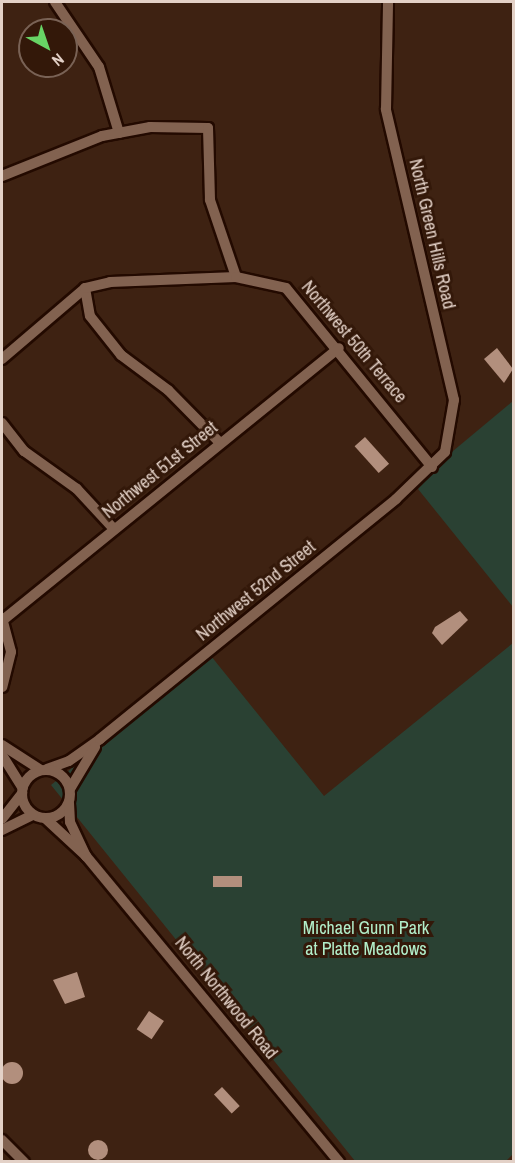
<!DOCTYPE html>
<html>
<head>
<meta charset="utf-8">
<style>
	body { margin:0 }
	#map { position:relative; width:515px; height:1163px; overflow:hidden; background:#3e2212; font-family:"Archivo Narrow",sans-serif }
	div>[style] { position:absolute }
	.green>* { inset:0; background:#2a4133 }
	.building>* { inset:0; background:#b28f7d; transform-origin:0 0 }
	.round { border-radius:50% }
	.roads { filter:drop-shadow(2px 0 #230a00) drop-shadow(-2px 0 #230a00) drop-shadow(0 2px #230a00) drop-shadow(0 -2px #230a00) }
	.minor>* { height:10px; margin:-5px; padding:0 5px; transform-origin:5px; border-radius:5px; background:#826250 }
	.minor>.ring { margin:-5px; padding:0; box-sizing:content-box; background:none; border:10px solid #826250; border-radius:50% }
	span { translate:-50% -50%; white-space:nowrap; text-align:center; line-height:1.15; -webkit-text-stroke:6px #331809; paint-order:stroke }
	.street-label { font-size:18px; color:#e3d1c7 }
	.park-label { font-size:18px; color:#b2eeca }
	.frame { position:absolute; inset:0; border:3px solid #e3d1c7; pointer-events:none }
	.north { position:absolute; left:18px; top:18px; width:60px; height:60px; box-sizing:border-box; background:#331809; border:2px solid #796255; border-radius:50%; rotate:140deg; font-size:16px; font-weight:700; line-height:24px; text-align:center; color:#e3d1c7 }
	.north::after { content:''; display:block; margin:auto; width:21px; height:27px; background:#68d465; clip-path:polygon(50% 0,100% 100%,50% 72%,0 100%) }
</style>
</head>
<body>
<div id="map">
	<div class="green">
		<i style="clip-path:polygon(513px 401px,513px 607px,418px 489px,453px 451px)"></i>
		<i style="clip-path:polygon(513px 643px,513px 1154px,505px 1162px,355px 1161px,51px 785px,211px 656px,324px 796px)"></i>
	</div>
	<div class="building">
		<i style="clip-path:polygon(497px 348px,513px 369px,504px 383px,484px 359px)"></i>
		<i style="left:365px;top:437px;width:36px;height:14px;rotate:48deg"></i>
		<i style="clip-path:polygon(460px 611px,468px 620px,442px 645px,432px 633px,435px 627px)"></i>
		<i style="left:242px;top:876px;width:11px;height:29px;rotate:90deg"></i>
		<i style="clip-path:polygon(77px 972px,85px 997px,65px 1004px,53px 980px)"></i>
		<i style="left:149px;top:1011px;width:18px;height:22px;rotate:34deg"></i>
		<i class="round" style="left:1px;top:1062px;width:22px;height:22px"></i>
		<i style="left:222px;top:1087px;width:26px;height:11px;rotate:47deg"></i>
		<i class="round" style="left:88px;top:1140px;width:20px;height:20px"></i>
	</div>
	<div class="roads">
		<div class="minor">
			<i style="left:55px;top:2px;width:78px;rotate:55.9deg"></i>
			<i style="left:99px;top:67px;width:69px;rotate:73.1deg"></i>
			<i style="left:2px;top:176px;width:108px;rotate:-21.8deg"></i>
			<i style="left:102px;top:136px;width:49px;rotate:-10.6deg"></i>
			<i style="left:150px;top:127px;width:58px;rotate:1deg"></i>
			<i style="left:208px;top:128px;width:72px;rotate:88.4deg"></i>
			<i style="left:210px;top:200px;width:81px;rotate:71.3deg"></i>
			<i style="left:85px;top:288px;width:28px;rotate:80deg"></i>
			<i style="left:90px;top:316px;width:50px;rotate:51.5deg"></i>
			<i style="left:121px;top:355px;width:59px;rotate:36.7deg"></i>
			<i style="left:168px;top:390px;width:74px;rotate:45.5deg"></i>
			<i style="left:2px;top:359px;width:109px;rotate:-40.5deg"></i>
			<i style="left:85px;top:288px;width:26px;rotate:-13deg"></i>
			<i style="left:110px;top:282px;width:126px;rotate:-2.3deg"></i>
			<i style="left:236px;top:277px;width:51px;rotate:12.4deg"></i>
			<i style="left:286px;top:288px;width:231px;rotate:50.8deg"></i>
			<i style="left:2px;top:423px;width:36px;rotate:52deg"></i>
			<i style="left:24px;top:451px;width:65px;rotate:35.6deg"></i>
			<i style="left:77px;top:489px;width:53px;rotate:47.3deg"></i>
			<i style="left:2px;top:618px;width:35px;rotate:75deg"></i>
			<i style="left:11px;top:652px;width:36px;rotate:104deg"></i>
			<i style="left:3px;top:620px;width:432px;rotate:-39deg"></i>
			<i style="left:2px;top:745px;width:46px;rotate:32.7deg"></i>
			<i style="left:2px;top:755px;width:39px;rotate:58deg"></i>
			<i style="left:47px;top:769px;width:23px;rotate:-20deg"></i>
			<i style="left:69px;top:761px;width:38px;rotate:-35deg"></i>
			<i style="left:100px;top:739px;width:381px;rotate:-39deg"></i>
			<i style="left:396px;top:499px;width:68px;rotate:-43.8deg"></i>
			<i style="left:445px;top:452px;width:53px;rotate:-80.2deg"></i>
			<i style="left:454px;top:400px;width:299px;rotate:-103.2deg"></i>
			<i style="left:386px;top:109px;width:107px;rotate:-88.9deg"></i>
			<i class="ring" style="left:22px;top:770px;width:38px;height:38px"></i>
			<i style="left:70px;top:789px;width:49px;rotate:-59.2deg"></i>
			<i style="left:69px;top:803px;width:19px;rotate:87deg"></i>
			<i style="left:70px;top:822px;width:38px;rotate:65deg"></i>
			<i style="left:45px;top:818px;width:56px;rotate:42.8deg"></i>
			<i style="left:86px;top:856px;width:397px;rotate:50.4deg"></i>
			<i style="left:2px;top:819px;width:33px;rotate:-52deg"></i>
			<i style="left:2px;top:830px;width:34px;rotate:-26deg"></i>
			<i style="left:2px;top:1140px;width:31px;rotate:45deg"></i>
		</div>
	</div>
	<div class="street-label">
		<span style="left:432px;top:234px;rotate:77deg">North Green Hills Road</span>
		<span style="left:354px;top:342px;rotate:50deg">Northwest 50th Terrace</span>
		<span style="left:160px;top:470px;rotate:-39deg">Northwest 51st Street</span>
		<span style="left:256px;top:591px;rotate:-39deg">Northwest 52nd Street</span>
		<span style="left:226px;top:998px;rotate:51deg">North Northwood Road</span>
	</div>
	<div class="park-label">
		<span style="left:366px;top:939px">Michael Gunn Park<br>at Platte Meadows</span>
	</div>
	<div class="frame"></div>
	<div class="north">N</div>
</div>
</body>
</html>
